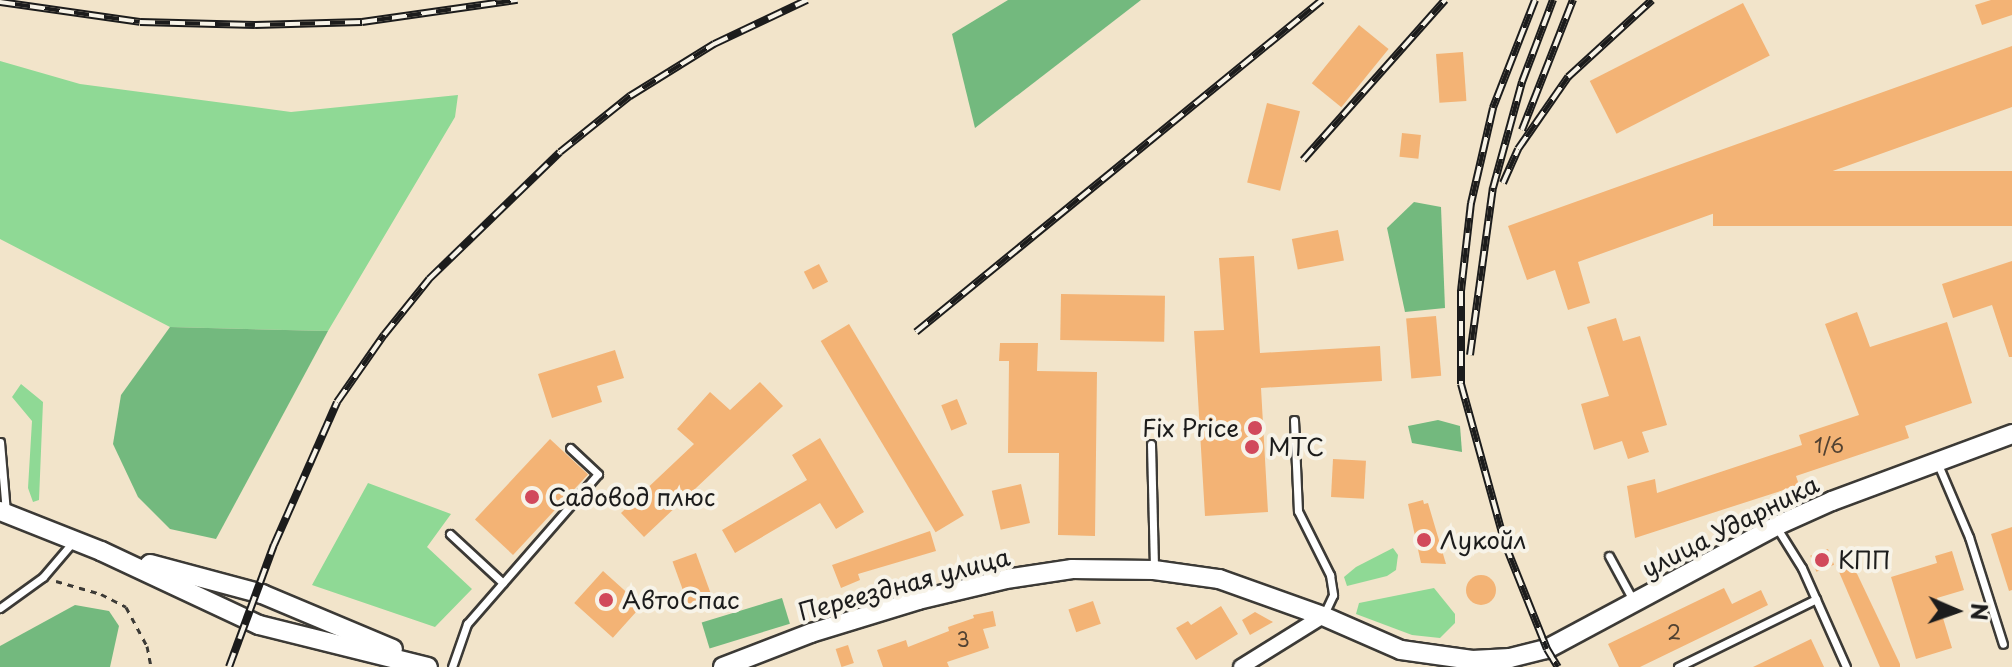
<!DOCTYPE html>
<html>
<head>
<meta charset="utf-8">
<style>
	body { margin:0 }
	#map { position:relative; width:2012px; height:667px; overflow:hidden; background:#f2e4ca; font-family:"Playpen Sans",sans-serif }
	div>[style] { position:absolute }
	.green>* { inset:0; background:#8fd995 }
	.forest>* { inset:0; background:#73b97e; transform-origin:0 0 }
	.building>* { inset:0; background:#f3b375; transform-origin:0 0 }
	.round { border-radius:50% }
	.path>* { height:3px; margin-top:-1.5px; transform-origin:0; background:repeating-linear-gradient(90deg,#3c3a36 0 6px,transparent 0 12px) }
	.roads { filter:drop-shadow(2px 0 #3c3a36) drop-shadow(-2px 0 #3c3a36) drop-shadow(0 2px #3c3a36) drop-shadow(0 -2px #3c3a36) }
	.service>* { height:7px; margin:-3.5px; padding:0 3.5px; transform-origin:3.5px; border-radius:3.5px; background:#fff }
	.minor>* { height:14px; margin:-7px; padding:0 7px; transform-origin:7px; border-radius:7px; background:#fff }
	.tertiary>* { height:18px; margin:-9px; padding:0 9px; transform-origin:9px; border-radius:9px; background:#fff }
	.rail>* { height:8px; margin-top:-4px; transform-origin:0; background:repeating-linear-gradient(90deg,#f7f3e8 0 15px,#1c1c1c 0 30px); box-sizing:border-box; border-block:2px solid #1c1c1c }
	.dots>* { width:22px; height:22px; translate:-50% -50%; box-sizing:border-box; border:4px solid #f7f3e8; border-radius:50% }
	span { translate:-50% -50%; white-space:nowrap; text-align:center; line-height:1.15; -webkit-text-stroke:8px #f7f3e8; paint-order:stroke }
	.number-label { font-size:20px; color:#524232 }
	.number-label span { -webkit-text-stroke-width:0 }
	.poi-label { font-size:24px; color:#1c1c1c }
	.right { translate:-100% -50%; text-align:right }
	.left { translate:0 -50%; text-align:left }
	.street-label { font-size:24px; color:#1c1c1c }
	.north { position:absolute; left:1916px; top:571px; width:80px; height:80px; -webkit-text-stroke:6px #f7f3e8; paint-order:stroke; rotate:92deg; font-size:22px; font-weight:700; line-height:32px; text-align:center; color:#1c1c1c }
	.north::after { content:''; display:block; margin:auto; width:28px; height:36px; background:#1c1c1c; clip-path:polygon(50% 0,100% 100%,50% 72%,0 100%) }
</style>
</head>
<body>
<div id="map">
	<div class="green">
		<i style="clip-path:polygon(0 61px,80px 84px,291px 112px,458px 95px,455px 117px,328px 331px,170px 327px,0 239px)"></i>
		<i style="clip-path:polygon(21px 384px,43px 402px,39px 500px,33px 502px,28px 488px,32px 421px,12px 397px)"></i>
		<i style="clip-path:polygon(368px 483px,451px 514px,427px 547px,472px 589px,435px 627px,312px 585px)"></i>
		<i style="clip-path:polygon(1393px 548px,1398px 555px,1396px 570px,1387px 576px,1347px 586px,1344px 577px,1356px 567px)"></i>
		<i style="clip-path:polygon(1434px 588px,1455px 614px,1455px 623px,1440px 638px,1412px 635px,1356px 614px,1359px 603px)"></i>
	</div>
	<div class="forest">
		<i style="clip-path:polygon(1008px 0,1141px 0,975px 128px,952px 34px)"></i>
		<i style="clip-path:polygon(1414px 202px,1441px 207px,1445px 308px,1405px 312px,1387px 228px)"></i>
		<i style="clip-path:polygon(170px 327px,328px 331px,216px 539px,170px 529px,138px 497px,113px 444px,121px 395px)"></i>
		<i style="clip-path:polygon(1438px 420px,1460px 426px,1462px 452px,1412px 443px,1408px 426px)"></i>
		<i style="left:782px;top:598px;width:27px;height:84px;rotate:73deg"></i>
		<i style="clip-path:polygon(75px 605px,109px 611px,119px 626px,110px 667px,0 667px,0 646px)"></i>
	</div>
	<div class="building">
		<i style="clip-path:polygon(1991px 0,2012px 0,2012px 15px,1982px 25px,1975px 5px)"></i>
		<i style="left:1743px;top:3px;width:59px;height:172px;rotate:63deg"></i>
		<i style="left:1359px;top:25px;width:38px;height:75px;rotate:39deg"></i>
		<i style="clip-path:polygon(2012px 46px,2012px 107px,1578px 262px,1590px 303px,1568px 310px,1555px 270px,1527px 280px,1508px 226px)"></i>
		<i style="left:1463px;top:52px;width:49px;height:27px;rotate:86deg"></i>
		<i style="left:1267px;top:103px;width:34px;height:82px;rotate:14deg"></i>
		<i style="left:1402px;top:133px;width:19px;height:24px;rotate:6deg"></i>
		<i style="left:2012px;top:171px;width:55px;height:299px;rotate:90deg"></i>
		<i style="left:1338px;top:230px;width:31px;height:47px;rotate:79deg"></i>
		<i style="clip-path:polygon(1254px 256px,1260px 353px,1380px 346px,1382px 381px,1261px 388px,1268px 512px,1205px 516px,1194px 331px,1224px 330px,1219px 258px)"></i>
		<i style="clip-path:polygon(2012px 261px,2012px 357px,2009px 357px,1992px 305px,1953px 318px,1942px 284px)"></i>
		<i style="left:819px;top:264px;width:20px;height:17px;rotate:63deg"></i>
		<i style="left:1061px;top:294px;width:104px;height:46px;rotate:1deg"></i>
		<i style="clip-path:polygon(1857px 312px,1870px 347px,1947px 322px,1972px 403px,1905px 426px,1909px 438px,1796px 476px,1799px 485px,1635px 538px,1627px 486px,1655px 479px,1657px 493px,1802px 445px,1799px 435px,1859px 415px,1825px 324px)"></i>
		<i style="left:1436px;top:316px;width:60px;height:30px;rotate:85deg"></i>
		<i style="clip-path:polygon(1616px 318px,1623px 341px,1640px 336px,1667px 425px,1642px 432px,1649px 452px,1628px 459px,1622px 441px,1594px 450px,1581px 404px,1609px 396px,1587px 327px)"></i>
		<i style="left:849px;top:324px;width:223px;height:33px;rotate:59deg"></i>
		<i style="clip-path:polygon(1000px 343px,1038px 343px,1037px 371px,1097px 372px,1095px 536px,1058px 535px,1059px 453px,1008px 453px,1009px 361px,999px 361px)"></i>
		<i style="clip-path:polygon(615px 350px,624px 378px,597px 386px,602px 402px,552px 418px,538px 374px)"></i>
		<i style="clip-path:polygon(760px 382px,783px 406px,644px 537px,621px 513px,694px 444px,677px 429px,710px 392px,730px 410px)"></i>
		<i style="left:957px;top:399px;width:27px;height:17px;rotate:68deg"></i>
		<i style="clip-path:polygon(820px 438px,864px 512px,836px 529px,820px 503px,735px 553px,722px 530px,807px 480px,792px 455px)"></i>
		<i style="left:550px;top:439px;width:52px;height:110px;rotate:43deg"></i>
		<i style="left:1333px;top:459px;width:33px;height:38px;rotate:3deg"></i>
		<i style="left:1021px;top:484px;width:40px;height:30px;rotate:77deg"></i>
		<i style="clip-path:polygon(1423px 500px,1424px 504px,1428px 503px,1446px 564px,1421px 563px,1408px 504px)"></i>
		<i style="clip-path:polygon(2012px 527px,2012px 590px,2009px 591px,1991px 534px)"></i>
		<i style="clip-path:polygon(930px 531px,936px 551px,858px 574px,860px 580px,841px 588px,832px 565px)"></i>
		<i style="left:1828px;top:549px;width:17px;height:19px;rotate:69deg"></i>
		<i style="clip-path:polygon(1952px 551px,1964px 590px,1937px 598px,1952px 648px,1916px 659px,1891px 577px,1937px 563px,1935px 556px)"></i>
		<i style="left:696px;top:553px;width:46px;height:25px;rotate:70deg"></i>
		<i style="clip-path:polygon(1850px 559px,1900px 664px,1900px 667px,1880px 667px,1836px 565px)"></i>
		<i style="left:603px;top:571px;width:52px;height:43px;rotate:42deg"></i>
		<i class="round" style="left:1466px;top:575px;width:30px;height:30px"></i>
		<i style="clip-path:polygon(1724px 588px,1732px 604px,1761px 590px,1768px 605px,1640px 667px,1619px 667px,1608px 644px)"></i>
		<i style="left:1093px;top:601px;width:24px;height:26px;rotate:71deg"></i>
		<i style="clip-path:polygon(1221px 606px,1238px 634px,1196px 660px,1176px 628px,1188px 621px,1191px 625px)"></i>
		<i style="clip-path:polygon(993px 611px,996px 626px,983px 629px,989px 648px,947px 662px,949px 667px,883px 667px,877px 650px,906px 640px,908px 647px,949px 631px,948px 627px,974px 618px,973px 615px)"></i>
		<i style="clip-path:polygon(1255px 612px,1273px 622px,1250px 635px,1242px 620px)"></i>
		<i style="clip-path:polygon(1811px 639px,1824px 667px,1753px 667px)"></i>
		<i style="left:848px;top:645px;width:19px;height:13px;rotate:72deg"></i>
	</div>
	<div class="path">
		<i style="left:56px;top:581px;width:47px;rotate:16.1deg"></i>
		<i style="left:101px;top:594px;width:28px;rotate:27deg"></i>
		<i style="left:126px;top:607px;width:44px;rotate:61.7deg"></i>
		<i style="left:147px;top:646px;width:21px;rotate:79deg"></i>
	</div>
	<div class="roads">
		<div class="service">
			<i style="left:1294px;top:420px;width:91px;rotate:87.5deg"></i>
			<i style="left:1298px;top:511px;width:72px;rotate:63.4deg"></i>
			<i style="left:1330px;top:575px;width:20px;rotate:81deg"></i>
			<i style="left:1333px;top:595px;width:23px;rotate:115deg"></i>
			<i style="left:0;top:442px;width:70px;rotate:85.1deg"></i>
			<i style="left:1151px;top:444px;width:124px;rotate:88.6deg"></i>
			<i style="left:1937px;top:462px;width:82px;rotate:66.9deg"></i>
			<i style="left:1969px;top:537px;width:112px;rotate:72.4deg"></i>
			<i style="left:1777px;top:528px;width:47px;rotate:58deg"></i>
			<i style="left:1802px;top:568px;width:108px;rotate:66deg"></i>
			<i style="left:450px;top:534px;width:72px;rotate:42.8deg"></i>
			<i style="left:1609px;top:556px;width:50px;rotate:61.4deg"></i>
			<i style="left:0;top:608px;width:53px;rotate:-35.8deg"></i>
			<i style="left:43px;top:577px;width:45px;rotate:-49.5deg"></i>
			<i style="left:452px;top:667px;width:46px;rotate:-70.8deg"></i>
			<i style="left:467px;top:624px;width:199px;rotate:-48.9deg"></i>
			<i style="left:598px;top:474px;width:38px;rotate:-137deg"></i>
			<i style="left:1678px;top:667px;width:154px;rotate:-26.2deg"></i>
		</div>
		<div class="minor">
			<i style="left:1241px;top:667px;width:97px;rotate:-31.9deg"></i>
		</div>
		<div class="tertiary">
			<i style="left:0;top:511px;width:109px;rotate:21.6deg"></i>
			<i style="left:101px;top:551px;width:174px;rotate:25.1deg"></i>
			<i style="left:259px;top:625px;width:174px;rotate:14deg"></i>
			<i style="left:150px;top:564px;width:116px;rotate:15deg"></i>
			<i style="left:262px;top:594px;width:142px;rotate:22.8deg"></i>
			<i style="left:723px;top:667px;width:94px;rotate:-21.1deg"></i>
			<i style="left:811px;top:633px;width:112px;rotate:-17.1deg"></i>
			<i style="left:918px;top:600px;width:90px;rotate:-13.4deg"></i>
			<i style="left:1006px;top:579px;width:67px;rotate:-8.6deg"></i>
			<i style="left:1072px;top:569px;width:82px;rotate:0.7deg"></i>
			<i style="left:1154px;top:570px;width:66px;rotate:7.9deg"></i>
			<i style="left:1219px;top:579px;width:110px;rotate:19.6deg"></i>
			<i style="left:1323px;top:616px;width:85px;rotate:23.6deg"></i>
			<i style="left:1401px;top:650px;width:72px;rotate:8deg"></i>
			<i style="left:1472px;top:660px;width:38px;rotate:-3deg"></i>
			<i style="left:1510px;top:658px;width:38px;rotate:-14deg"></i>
			<i style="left:1547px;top:649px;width:260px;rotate:-28.2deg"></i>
			<i style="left:1776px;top:526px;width:61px;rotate:-24.1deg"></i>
			<i style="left:1832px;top:501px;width:192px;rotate:-20.4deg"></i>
		</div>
	</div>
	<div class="rail">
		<i style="left:1535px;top:0;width:116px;rotate:111.3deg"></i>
		<i style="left:1493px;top:108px;width:98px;rotate:103deg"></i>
		<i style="left:1471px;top:203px;width:89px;rotate:96.5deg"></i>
		<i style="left:1461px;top:291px;width:93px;rotate:90deg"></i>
		<i style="left:1461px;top:384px;width:166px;rotate:74.6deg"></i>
		<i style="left:1505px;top:544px;width:113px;rotate:68.2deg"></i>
		<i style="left:1547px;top:649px;width:21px;rotate:59deg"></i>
		<i style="left:0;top:2px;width:141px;rotate:8.1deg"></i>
		<i style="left:140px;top:22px;width:115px;rotate:1.5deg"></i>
		<i style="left:255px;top:25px;width:107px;rotate:-1.6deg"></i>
		<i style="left:362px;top:22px;width:157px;rotate:-8.1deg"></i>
		<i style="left:1522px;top:130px;width:140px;rotate:-68.6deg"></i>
		<i style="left:1303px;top:160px;width:214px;rotate:-48.4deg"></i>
		<i style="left:1503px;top:183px;width:37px;rotate:-66deg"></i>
		<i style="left:1518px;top:149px;width:88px;rotate:-55.2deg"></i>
		<i style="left:1568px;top:77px;width:114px;rotate:-42.5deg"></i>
		<i style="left:916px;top:332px;width:524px;rotate:-39.27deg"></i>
		<i style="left:1470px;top:355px;width:169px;rotate:-82.2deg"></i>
		<i style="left:1493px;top:188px;width:110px;rotate:-74.7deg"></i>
		<i style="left:1522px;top:82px;width:88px;rotate:-69.3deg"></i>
		<i style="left:229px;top:667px;width:130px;rotate:-69.8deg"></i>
		<i style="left:274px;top:545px;width:156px;rotate:-66.2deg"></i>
		<i style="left:337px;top:402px;width:82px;rotate:-55deg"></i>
		<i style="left:384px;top:335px;width:72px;rotate:-51.2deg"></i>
		<i style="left:429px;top:279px;width:182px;rotate:-44.1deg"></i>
		<i style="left:560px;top:152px;width:90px;rotate:-38.7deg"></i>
		<i style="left:630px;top:96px;width:99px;rotate:-31.8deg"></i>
		<i style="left:714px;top:44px;width:103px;rotate:-25.3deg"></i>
	</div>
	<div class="dots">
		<i style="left:1255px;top:428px;background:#d1495b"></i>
		<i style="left:1252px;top:447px;background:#d1495b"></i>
		<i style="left:532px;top:497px;background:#d1495b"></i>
		<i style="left:1424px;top:540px;background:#d1495b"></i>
		<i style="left:1822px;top:560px;background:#d1495b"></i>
		<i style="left:606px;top:600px;background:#d1495b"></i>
	</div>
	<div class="number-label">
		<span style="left:1829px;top:445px">1/6</span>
		<span style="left:1674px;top:632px">2</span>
		<span style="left:963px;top:639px">3</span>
	</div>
	<div class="poi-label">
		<span class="right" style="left:1239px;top:428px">Fix Price</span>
		<span class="left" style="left:1268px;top:447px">МТС</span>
		<span class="left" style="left:548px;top:497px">Садовод плюс</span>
		<span class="left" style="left:1440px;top:540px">Лукойл</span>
		<span class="left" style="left:1838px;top:560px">КПП</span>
		<span class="left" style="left:622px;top:600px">АвтоСпас</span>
	</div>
	<div class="street-label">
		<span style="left:1730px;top:526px;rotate:-27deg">улица Ударника</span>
		<span style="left:904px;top:584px;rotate:-15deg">Переездная улица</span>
	</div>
	<div class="north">N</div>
</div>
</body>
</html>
